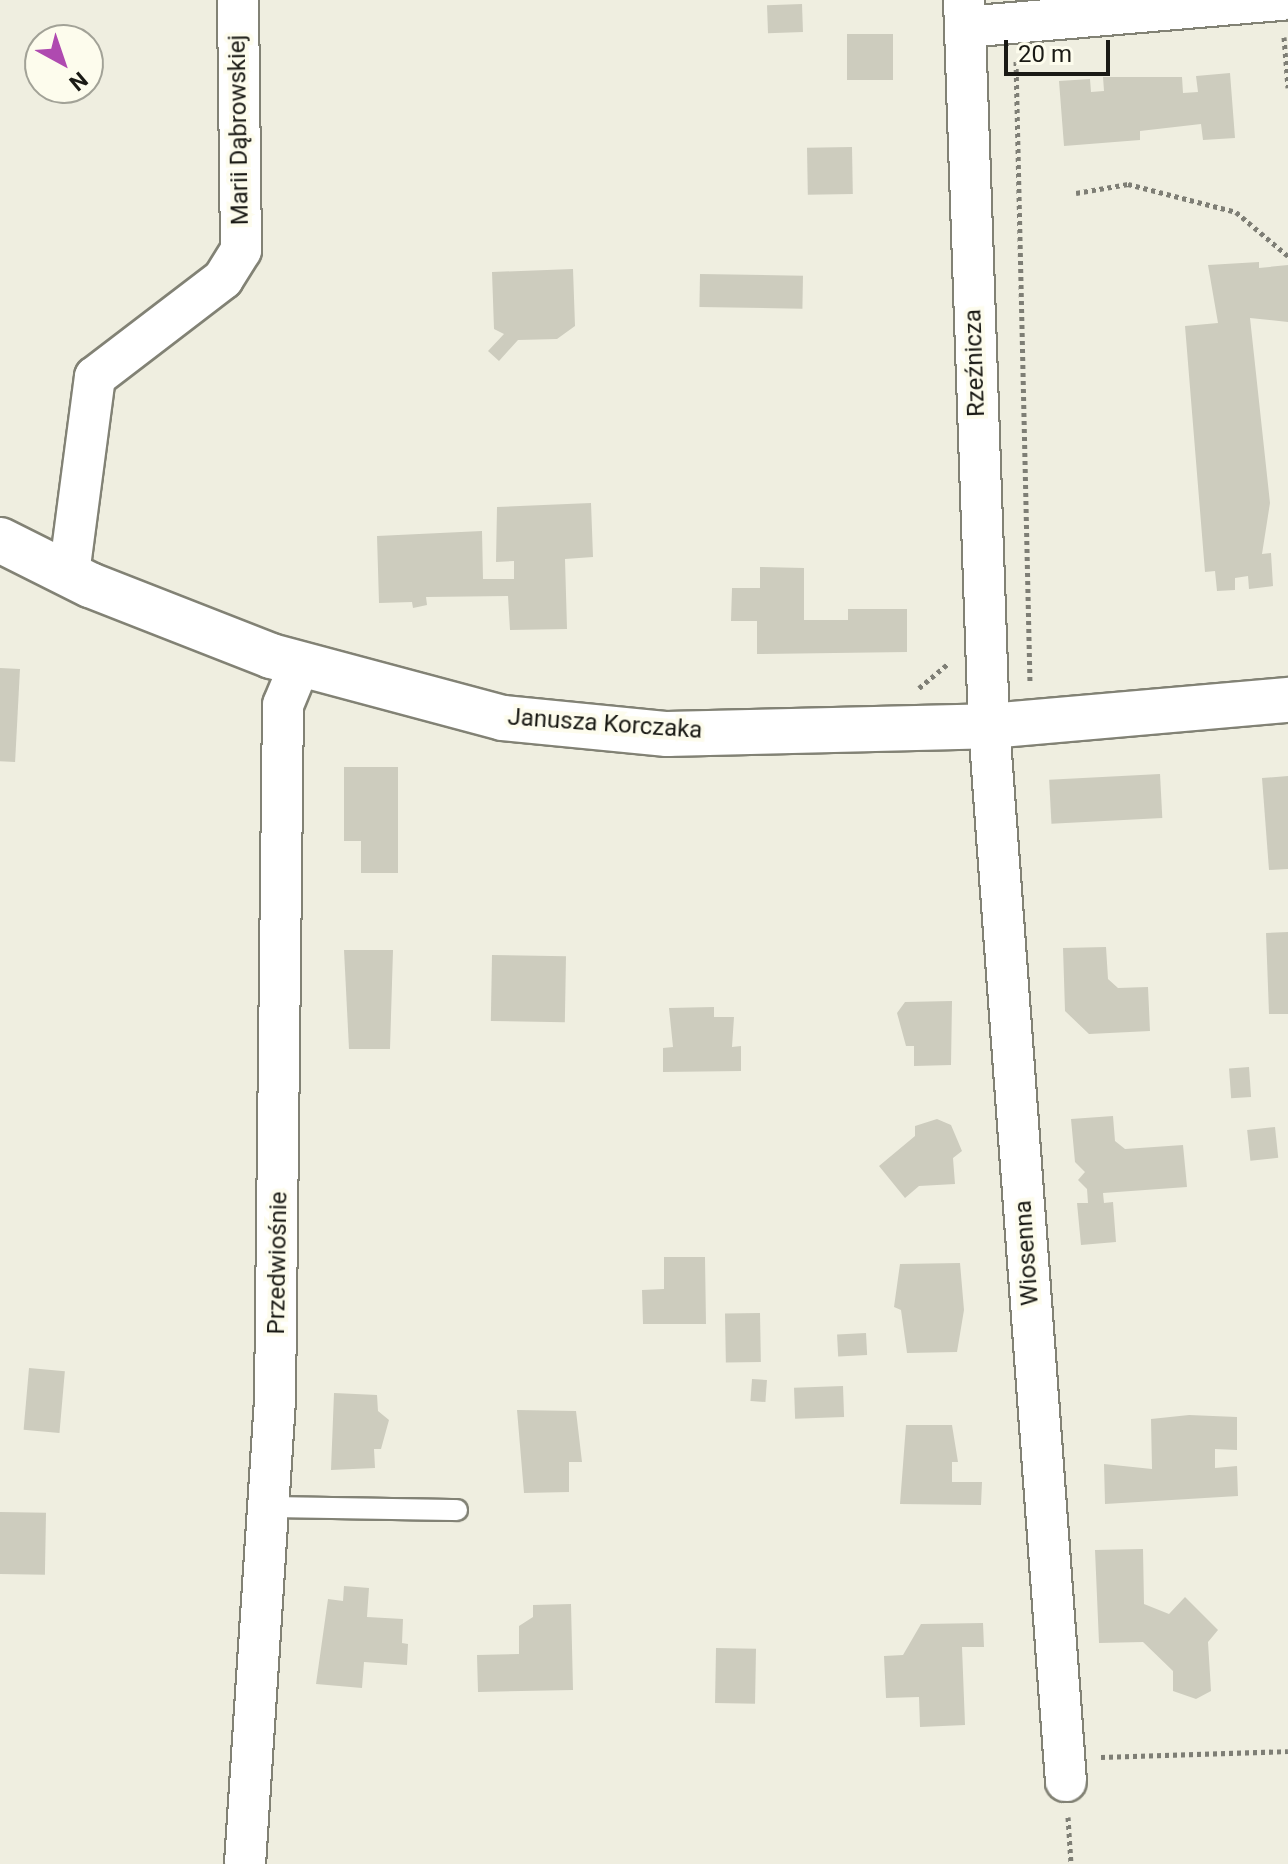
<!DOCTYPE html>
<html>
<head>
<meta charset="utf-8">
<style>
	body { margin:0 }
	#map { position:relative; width:1288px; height:1864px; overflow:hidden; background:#efeee0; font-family:Roboto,sans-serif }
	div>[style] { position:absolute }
	.building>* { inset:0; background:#cdccbe; transform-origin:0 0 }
	.path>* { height:5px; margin-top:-2.5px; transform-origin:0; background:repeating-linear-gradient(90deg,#7e7e75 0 4px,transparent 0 8px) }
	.roads { filter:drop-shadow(2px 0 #828275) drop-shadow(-2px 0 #828275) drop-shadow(0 2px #828275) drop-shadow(0 -2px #828275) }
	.lane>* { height:20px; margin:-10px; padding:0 10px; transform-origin:10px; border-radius:10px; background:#fff }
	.street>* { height:40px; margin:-20px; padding:0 20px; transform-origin:20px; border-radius:20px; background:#fff }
	.secondary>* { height:44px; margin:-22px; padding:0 22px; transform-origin:22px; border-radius:22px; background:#fff }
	span { translate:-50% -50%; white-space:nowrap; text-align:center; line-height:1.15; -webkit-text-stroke:8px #fdfced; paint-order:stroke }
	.street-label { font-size:24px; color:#1a1a15 }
	.north { position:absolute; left:24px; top:24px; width:80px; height:80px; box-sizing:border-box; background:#fdfced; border:2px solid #a2a297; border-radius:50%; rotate:140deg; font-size:22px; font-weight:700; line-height:32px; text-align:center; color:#1a1a15 }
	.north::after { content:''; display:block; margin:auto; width:28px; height:36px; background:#af4ab0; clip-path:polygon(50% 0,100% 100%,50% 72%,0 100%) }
	.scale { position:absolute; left:1004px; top:40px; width:106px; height:36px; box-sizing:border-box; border:4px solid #1a1a15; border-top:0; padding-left:10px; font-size:24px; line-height:28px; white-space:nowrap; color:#1a1a15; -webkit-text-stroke:6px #fdfced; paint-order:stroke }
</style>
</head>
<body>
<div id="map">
	<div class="building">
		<i style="left:802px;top:4px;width:28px;height:35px;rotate:88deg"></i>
		<i style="left:847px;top:34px;width:46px;height:46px"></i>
		<i style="clip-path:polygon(1230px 73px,1235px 138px,1203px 140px,1201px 124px,1140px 131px,1140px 140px,1064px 146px,1059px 81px,1090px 79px,1091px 92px,1104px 91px,1103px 77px,1182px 77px,1183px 93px,1198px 92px,1196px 76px)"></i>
		<i style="left:852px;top:147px;width:47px;height:45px;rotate:89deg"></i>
		<i style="clip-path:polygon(1259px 262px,1259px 268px,1288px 265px,1288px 322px,1250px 318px,1270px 503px,1262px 554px,1271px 553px,1273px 586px,1249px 589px,1248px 576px,1235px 578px,1235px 590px,1217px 591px,1215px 571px,1205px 572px,1185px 326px,1218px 323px,1208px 265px)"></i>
		<i style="clip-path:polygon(573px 269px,575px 326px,557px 339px,518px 340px,499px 361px,488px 351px,504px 334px,494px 329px,492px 272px)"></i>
		<i style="left:700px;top:274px;width:103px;height:33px;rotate:1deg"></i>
		<i style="clip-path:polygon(591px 503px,593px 557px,565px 559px,567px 629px,510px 630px,508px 596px,426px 597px,427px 605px,413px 608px,412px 602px,379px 603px,377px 536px,482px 531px,483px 579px,514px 579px,514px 561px,496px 562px,497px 507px)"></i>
		<i style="clip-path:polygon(760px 567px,804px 568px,804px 620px,848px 620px,848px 609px,907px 609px,907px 652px,757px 654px,757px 621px,731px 621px,732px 588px,760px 588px)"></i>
		<i style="left:0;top:668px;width:20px;height:93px;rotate:3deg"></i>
		<i style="clip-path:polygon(344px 767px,398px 767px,398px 873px,361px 873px,361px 841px,344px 841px)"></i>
		<i style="left:1160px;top:774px;width:44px;height:111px;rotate:87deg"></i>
		<i style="clip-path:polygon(1288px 776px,1288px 869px,1269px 870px,1262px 778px)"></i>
		<i style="clip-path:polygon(1288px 932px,1288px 1014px,1269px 1014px,1266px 933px)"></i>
		<i style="clip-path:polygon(1106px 947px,1108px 979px,1118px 988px,1148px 987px,1150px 1031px,1089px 1034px,1065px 1011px,1063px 948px)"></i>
		<i style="clip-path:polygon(344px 950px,393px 950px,390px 1049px,349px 1049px)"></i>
		<i style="left:492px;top:955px;width:74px;height:66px;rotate:1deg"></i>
		<i style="clip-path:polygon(952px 1001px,951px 1065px,914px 1066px,914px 1046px,906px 1046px,897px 1013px,905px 1002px)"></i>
		<i style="clip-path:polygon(714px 1007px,714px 1017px,734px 1017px,732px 1047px,741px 1046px,741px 1071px,663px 1072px,663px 1048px,673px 1047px,669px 1008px)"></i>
		<i style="left:1249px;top:1067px;width:30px;height:20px;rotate:86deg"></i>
		<i style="clip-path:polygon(1113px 1116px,1115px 1141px,1125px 1149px,1183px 1145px,1187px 1187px,1103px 1193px,1104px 1203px,1113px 1202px,1116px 1242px,1081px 1245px,1077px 1203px,1088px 1203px,1087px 1189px,1078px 1180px,1085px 1172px,1075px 1162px,1071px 1119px)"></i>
		<i style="clip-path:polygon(937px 1119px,951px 1125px,962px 1151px,953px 1158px,955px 1184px,919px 1186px,905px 1198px,879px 1166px,915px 1136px,915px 1126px)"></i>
		<i style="left:1275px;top:1127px;width:31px;height:28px;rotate:84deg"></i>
		<i style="clip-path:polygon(664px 1257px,705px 1257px,706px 1324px,643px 1324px,642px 1290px,664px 1289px)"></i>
		<i style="clip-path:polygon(960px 1263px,964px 1310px,957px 1352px,907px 1353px,901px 1310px,894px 1307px,900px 1264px)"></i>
		<i style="left:760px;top:1313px;width:49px;height:35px;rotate:89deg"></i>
		<i style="left:866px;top:1333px;width:22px;height:29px;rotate:87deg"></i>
		<i style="left:29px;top:1368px;width:36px;height:62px;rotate:5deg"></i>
		<i style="left:752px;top:1379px;width:15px;height:22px;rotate:4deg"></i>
		<i style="left:843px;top:1386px;width:31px;height:49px;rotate:88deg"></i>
		<i style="clip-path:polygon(334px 1393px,377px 1395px,378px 1411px,389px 1420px,381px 1449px,374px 1449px,375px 1468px,331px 1470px)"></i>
		<i style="clip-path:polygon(517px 1410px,576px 1411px,582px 1462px,569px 1462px,569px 1492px,524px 1493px)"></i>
		<i style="clip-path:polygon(1189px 1415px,1237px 1417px,1237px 1450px,1215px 1449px,1215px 1468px,1237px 1466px,1238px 1496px,1105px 1504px,1104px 1464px,1152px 1469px,1151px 1419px)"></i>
		<i style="clip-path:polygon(906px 1425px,952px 1425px,958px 1462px,952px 1462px,952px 1482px,982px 1482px,981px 1505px,900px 1504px)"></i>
		<i style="left:0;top:1512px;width:46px;height:62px;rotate:1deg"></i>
		<i style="clip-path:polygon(1143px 1549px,1144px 1604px,1169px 1614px,1185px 1597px,1218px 1630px,1208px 1642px,1211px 1691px,1196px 1699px,1173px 1691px,1173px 1671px,1143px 1642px,1099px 1643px,1095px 1550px)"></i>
		<i style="clip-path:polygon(344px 1586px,369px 1588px,367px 1617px,403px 1619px,402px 1643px,408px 1644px,407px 1665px,364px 1662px,362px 1688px,316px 1684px,328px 1599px,343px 1601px)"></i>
		<i style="clip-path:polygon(571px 1604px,573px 1690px,478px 1692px,477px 1655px,519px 1654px,519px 1626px,533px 1617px,533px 1605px)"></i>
		<i style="clip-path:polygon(983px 1623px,984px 1647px,962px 1647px,965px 1725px,920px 1727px,919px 1697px,886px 1698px,884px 1656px,903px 1655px,921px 1624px)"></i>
		<i style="left:716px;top:1648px;width:40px;height:55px;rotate:1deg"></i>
	</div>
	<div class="path">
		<i style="left:1284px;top:37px;width:51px;rotate:85.5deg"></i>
		<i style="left:1016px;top:61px;width:622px;rotate:88.71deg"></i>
		<i style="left:1076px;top:193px;width:53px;rotate:-9.8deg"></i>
		<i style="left:1128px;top:184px;width:112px;rotate:14.5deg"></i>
		<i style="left:1236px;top:212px;width:68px;rotate:40.2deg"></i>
		<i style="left:919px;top:688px;width:38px;rotate:-40deg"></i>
		<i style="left:1101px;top:1757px;width:187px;rotate:-1.8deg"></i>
		<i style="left:1068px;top:1817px;width:47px;rotate:86.3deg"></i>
	</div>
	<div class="roads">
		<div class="lane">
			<i style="left:267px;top:1507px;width:190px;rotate:0.9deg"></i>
		</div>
		<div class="street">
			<i style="left:964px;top:0;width:726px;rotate:88.03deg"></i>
			<i style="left:989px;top:726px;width:1058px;rotate:85.83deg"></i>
			<i style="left:965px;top:27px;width:319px;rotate:-4.9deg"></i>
			<i style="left:69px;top:574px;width:199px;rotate:-82.5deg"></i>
			<i style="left:95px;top:377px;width:161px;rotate:-37.4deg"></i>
			<i style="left:223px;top:279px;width:34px;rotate:-58deg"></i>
			<i style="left:241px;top:250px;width:250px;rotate:-90.7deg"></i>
			<i style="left:245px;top:1864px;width:467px;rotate:-86.3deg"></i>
			<i style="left:275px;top:1398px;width:693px;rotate:-89.34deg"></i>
			<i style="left:283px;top:705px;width:44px;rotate:-67.5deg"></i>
		</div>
		<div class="secondary">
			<i style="left:0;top:540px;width:101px;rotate:26.6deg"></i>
			<i style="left:90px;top:585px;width:194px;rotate:21.4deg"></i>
			<i style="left:271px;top:656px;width:240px;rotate:15deg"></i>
			<i style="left:503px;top:718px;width:165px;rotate:5.6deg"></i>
			<i style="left:667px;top:734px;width:322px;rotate:-1.4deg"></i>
			<i style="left:989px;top:726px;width:300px;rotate:-5deg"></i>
		</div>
	</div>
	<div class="street-label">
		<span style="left:239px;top:130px;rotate:-91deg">Marii Dąbrowskiej</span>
		<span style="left:975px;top:363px;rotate:-92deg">Rzeźnicza</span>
		<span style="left:605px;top:724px;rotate:4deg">Janusza Korczaka</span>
		<span style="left:1027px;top:1253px;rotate:-94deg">Wiosenna</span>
		<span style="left:278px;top:1263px;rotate:-89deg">Przedwiośnie</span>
	</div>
	<div class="north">N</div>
	<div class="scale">20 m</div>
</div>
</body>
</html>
